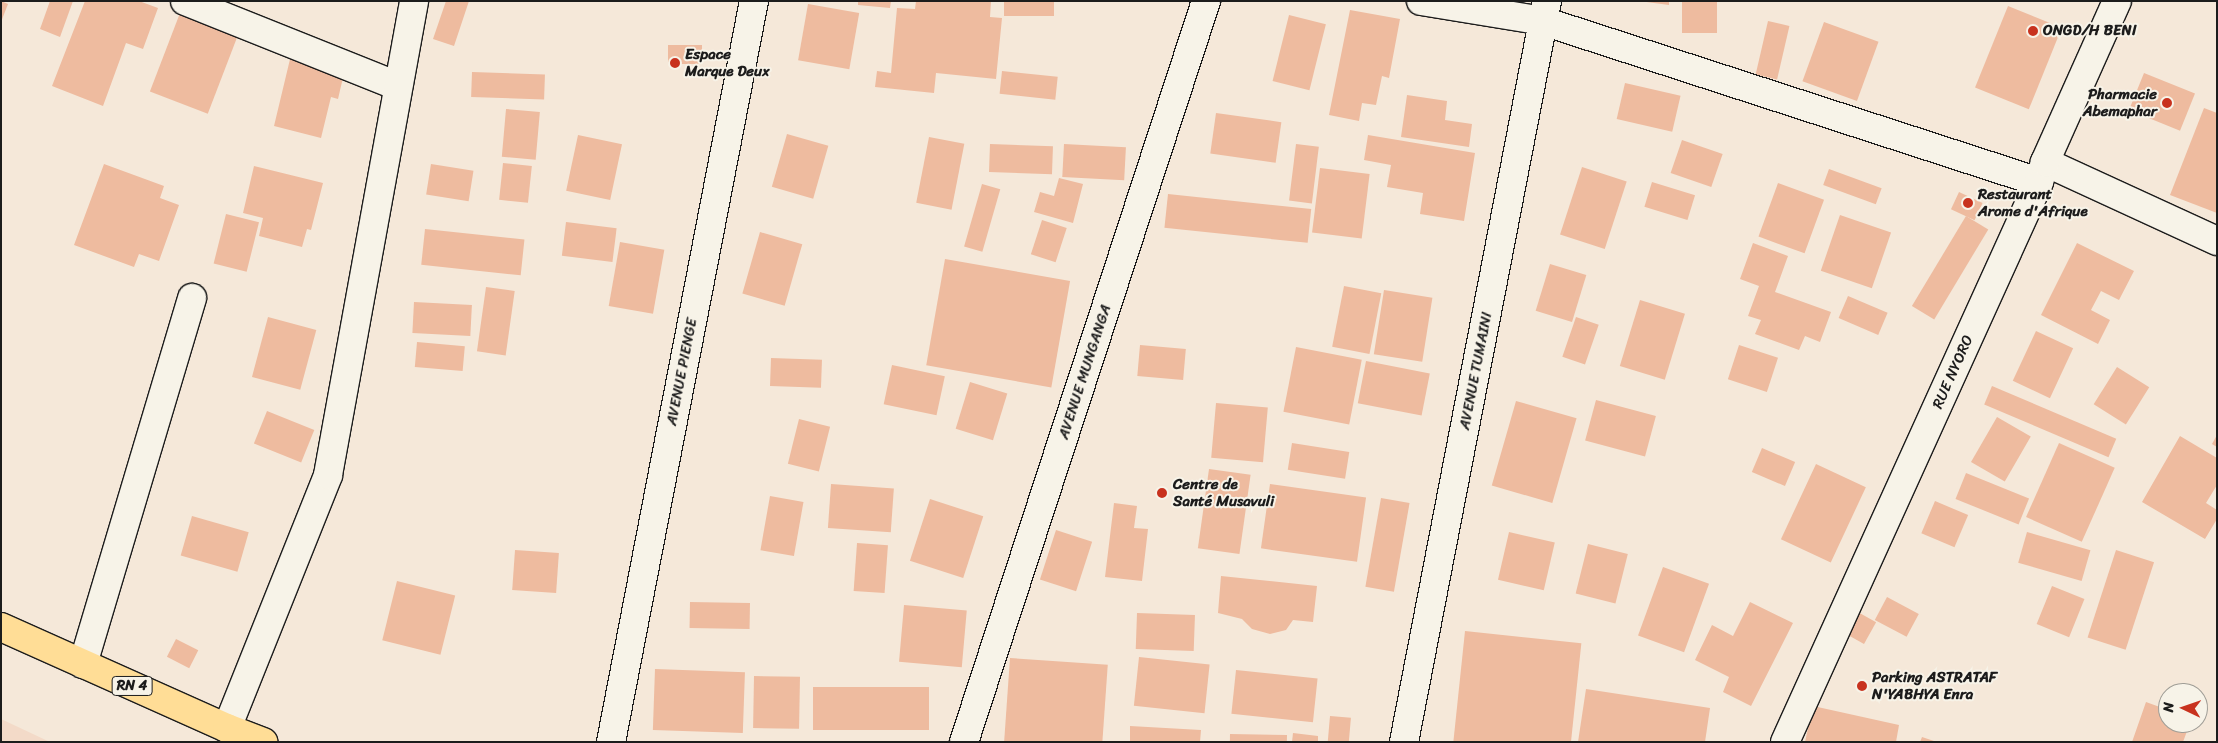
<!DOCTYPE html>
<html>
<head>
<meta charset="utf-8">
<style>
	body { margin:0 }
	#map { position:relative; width:2218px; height:743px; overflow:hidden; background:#f5e8d9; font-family:Sriracha,sans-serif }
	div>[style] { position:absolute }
	.built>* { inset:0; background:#f3dac8 }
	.building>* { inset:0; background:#eebb9f; transform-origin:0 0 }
	.roads { filter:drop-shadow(1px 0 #1c1c1c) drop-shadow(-1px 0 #1c1c1c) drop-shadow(0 1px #1c1c1c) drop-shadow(0 -1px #1c1c1c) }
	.minor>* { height:28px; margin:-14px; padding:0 14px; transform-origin:14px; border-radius:14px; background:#f7f3e8 }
	.highway>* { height:28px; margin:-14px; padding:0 14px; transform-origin:14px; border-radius:14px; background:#ffdd96 }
	.dots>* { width:14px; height:14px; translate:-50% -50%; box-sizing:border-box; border:2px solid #f7f3e8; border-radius:50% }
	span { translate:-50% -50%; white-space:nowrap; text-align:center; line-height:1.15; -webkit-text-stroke:4px #f7f3e8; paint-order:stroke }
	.shield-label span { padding:1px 4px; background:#f7f3e8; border:1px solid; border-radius:4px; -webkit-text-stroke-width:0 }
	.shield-label { font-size:14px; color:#1c1c1c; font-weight:700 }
	.poi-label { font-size:15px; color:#1c1c1c; font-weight:700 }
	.left { translate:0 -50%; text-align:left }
	.right { translate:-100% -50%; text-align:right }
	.street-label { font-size:15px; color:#1c1c1c }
	.frame { position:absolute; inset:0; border:2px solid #1c1c1c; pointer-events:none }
	.north { position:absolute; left:2158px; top:683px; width:50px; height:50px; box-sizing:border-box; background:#f7f3e8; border:1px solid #9f9d96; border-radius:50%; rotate:273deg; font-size:14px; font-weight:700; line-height:20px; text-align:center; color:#1c1c1c }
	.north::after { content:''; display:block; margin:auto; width:18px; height:22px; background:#c8321e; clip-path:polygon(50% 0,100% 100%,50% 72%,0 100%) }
</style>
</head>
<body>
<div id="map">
	<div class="built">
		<i style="clip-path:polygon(1px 719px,50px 742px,1px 742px)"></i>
	</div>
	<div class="building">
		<i style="clip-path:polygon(1px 1px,8px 4px,1px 22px)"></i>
		<i style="clip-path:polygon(50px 1px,73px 1px,60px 37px,40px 29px)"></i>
		<i style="clip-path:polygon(85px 1px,139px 1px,158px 8px,143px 49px,126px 43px,103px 106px,52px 86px)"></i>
		<i style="clip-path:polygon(446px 1px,469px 1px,454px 46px,433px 39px)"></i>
		<i style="clip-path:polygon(858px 1px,891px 1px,890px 8px,858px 5px)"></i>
		<i style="clip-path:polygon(916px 1px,991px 1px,990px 17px,1002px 18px,996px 79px,936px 73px,934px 93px,875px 87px,877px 71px,891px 73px,897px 8px,915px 9px)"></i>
		<i style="left:1004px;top:1px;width:50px;height:15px"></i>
		<i style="clip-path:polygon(1639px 1px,1669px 1px,1669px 5px)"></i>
		<i style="left:1682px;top:1px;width:35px;height:32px"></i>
		<i style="left:808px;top:4px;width:52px;height:57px;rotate:10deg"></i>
		<i style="left:2008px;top:6px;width:58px;height:88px;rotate:22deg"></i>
		<i style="clip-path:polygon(1350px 10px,1400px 19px,1389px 78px,1382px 76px,1376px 105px,1362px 103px,1359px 121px,1329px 115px)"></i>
		<i style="left:180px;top:13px;width:62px;height:84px;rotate:21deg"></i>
		<i style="left:1289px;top:15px;width:38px;height:68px;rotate:14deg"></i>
		<i style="left:1768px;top:21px;width:22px;height:55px;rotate:13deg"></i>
		<i style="left:1824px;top:22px;width:58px;height:63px;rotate:20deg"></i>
		<i style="left:668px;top:45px;width:34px;height:19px"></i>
		<i style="clip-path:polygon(291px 55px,345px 69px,338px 99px,331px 97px,321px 138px,274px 126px)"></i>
		<i style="left:1002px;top:71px;width:56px;height:23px;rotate:6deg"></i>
		<i style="left:472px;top:72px;width:73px;height:25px;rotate:2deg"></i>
		<i style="left:2144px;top:73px;width:55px;height:40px;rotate:22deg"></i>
		<i style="left:1625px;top:83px;width:57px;height:37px;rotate:13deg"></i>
		<i style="clip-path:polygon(1407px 95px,1447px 101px,1445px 120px,1472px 124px,1469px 147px,1401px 137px)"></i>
		<i style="clip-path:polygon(2204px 108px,2217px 113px,2217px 213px,2170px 195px)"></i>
		<i style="left:506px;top:109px;width:34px;height:48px;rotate:5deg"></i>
		<i style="left:1216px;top:113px;width:66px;height:41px;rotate:8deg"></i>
		<i style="left:787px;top:134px;width:43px;height:55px;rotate:16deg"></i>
		<i style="left:578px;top:135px;width:45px;height:57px;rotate:12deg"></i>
		<i style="clip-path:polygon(1368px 135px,1475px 153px,1464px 221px,1420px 214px,1423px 193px,1387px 187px,1391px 165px,1364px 160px)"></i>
		<i style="left:929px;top:137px;width:36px;height:67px;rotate:11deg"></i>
		<i style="left:1682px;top:140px;width:43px;height:35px;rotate:19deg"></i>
		<i style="left:990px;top:144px;width:63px;height:28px;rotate:2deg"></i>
		<i style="left:1064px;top:144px;width:62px;height:33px;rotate:3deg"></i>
		<i style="left:1296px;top:144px;width:23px;height:57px;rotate:7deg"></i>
		<i style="left:503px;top:163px;width:29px;height:37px;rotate:6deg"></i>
		<i style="clip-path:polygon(104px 164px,164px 186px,160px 198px,179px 205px,159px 261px,139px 254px,134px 267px,74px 245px)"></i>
		<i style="left:431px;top:164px;width:43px;height:31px;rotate:9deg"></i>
		<i style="clip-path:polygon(254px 166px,323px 183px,311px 230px,307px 229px,302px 247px,259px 236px,263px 218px,243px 213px)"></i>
		<i style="left:1582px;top:167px;width:47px;height:71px;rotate:18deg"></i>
		<i style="left:1320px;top:168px;width:50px;height:65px;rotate:7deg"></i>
		<i style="left:1829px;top:169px;width:56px;height:17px;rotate:20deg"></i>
		<i style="clip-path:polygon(1059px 178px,1083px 184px,1073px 223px,1034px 212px,1040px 192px,1054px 196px)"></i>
		<i style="left:1652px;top:182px;width:45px;height:26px;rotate:17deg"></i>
		<i style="left:1778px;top:183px;width:49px;height:57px;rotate:20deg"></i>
		<i style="left:982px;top:184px;width:19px;height:65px;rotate:16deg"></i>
		<i style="left:1959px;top:192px;width:26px;height:19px;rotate:25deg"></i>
		<i style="left:1168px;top:194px;width:144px;height:34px;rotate:6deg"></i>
		<i style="left:226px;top:214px;width:34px;height:51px;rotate:14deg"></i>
		<i style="left:1840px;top:215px;width:54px;height:59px;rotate:19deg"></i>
		<i style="left:1966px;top:216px;width:26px;height:105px;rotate:31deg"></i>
		<i style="left:1042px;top:220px;width:26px;height:36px;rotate:18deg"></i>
		<i style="left:566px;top:222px;width:51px;height:34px;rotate:7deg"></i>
		<i style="left:425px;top:229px;width:100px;height:36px;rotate:6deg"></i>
		<i style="left:760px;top:232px;width:44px;height:64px;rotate:16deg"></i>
		<i style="left:620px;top:242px;width:45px;height:65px;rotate:10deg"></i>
		<i style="clip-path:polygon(1753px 243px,1788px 256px,1775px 292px,1831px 312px,1820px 342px,1805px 336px,1799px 350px,1755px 334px,1761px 320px,1748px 316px,1759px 286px,1740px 279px)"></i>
		<i style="clip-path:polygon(2077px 243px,2134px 271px,2119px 300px,2101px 291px,2091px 310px,2110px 320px,2098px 344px,2041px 315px)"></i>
		<i style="left:945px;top:259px;width:127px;height:108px;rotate:10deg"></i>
		<i style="left:1550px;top:264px;width:38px;height:49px;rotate:17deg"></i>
		<i style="left:1344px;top:286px;width:38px;height:62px;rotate:11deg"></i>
		<i style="left:486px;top:287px;width:29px;height:65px;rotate:8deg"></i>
		<i style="left:1384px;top:290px;width:49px;height:65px;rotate:9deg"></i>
		<i style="left:1848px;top:296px;width:43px;height:24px;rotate:23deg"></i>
		<i style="left:1640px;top:300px;width:47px;height:69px;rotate:17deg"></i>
		<i style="left:414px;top:302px;width:58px;height:31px;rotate:3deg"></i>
		<i style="left:268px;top:317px;width:50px;height:62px;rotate:15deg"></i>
		<i style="left:1576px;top:317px;width:24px;height:42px;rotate:19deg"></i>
		<i style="left:2036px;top:331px;width:41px;height:55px;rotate:25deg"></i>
		<i style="left:417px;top:342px;width:48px;height:25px;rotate:5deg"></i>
		<i style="left:1140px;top:345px;width:46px;height:31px;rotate:5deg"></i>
		<i style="left:1739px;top:345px;width:41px;height:36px;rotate:18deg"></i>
		<i style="left:1296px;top:347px;width:67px;height:66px;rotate:11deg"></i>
		<i style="left:771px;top:358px;width:51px;height:28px;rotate:2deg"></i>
		<i style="left:1366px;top:361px;width:65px;height:43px;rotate:11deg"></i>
		<i style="left:892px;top:365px;width:54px;height:40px;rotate:12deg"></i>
		<i style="left:2117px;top:367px;width:38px;height:44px;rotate:32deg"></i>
		<i style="left:970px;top:382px;width:39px;height:49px;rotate:17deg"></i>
		<i style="left:1992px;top:386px;width:135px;height:20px;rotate:23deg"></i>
		<i style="left:1596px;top:400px;width:62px;height:42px;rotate:15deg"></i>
		<i style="left:1516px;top:401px;width:63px;height:88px;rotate:16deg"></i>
		<i style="left:1216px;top:403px;width:52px;height:55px;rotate:5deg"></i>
		<i style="left:267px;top:411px;width:51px;height:35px;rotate:22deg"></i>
		<i style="left:1997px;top:417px;width:39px;height:52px;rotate:30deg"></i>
		<i style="left:799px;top:419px;width:32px;height:46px;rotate:14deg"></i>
		<i style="clip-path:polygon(2217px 435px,2217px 447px,2212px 444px)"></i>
		<i style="clip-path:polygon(2180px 436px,2217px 458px,2217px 485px,2206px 503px,2217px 510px,2217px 519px,2205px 539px,2142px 502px)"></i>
		<i style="left:1292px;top:443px;width:58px;height:27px;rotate:9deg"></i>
		<i style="left:2059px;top:443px;width:61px;height:81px;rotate:24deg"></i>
		<i style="left:1762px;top:448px;width:36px;height:26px;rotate:23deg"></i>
		<i style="left:1816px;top:464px;width:55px;height:83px;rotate:25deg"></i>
		<i style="left:1209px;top:469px;width:42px;height:80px;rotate:8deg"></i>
		<i style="left:1966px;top:473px;width:68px;height:28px;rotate:22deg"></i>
		<i style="left:831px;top:484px;width:63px;height:44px;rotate:4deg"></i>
		<i style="left:1270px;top:484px;width:97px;height:65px;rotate:8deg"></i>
		<i style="left:770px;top:496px;width:34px;height:55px;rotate:10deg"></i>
		<i style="left:1381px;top:498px;width:29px;height:90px;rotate:10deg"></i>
		<i style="left:930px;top:499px;width:56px;height:65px;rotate:18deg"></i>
		<i style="left:1935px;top:501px;width:36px;height:35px;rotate:23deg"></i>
		<i style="clip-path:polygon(1114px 503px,1137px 506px,1134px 528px,1148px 529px,1142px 581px,1105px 577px)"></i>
		<i style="left:192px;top:516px;width:59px;height:41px;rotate:16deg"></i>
		<i style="left:1056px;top:530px;width:38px;height:52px;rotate:18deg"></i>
		<i style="left:1509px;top:532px;width:47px;height:49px;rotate:13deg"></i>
		<i style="left:2027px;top:532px;width:66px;height:32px;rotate:16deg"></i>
		<i style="left:857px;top:543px;width:31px;height:48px;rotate:4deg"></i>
		<i style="left:1588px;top:544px;width:41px;height:51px;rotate:14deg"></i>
		<i style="left:515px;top:550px;width:44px;height:40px;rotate:4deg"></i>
		<i style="left:2116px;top:550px;width:40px;height:92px;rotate:18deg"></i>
		<i style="left:1663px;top:567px;width:49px;height:73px;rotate:20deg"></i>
		<i style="clip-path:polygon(1221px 576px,1317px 586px,1313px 622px,1293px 620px,1286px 630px,1270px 634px,1252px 629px,1242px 619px,1218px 613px)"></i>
		<i style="left:397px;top:581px;width:60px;height:61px;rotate:14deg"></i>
		<i style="left:2052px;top:586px;width:35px;height:41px;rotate:22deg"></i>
		<i style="left:1887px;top:597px;width:36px;height:26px;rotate:28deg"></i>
		<i style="left:690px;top:602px;width:60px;height:26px;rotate:1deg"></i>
		<i style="clip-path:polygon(1750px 602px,1793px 623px,1751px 706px,1723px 692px,1729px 677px,1695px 660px,1712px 625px,1733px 636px)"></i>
		<i style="left:904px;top:605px;width:63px;height:57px;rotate:5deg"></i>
		<i style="left:1856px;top:611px;width:23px;height:25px;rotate:29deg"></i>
		<i style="left:1137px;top:613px;width:58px;height:36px;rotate:2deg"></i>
		<i style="left:1465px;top:631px;width:117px;height:112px;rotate:6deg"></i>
		<i style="left:176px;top:639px;width:25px;height:20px;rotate:27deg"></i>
		<i style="left:1139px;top:657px;width:71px;height:49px;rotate:6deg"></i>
		<i style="left:1010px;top:658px;width:98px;height:84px;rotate:4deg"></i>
		<i style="left:655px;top:669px;width:90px;height:61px;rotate:2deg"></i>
		<i style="left:1236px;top:670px;width:82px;height:44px;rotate:6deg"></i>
		<i style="left:754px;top:676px;width:46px;height:52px;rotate:1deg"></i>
		<i style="left:813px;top:687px;width:116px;height:43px"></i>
		<i style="clip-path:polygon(1586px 689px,1710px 708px,1705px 742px,1578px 742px)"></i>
		<i style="clip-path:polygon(2146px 702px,2168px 710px,2168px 723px,2190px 723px,2183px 742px,2132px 742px)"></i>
		<i style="clip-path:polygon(1813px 706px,1899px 725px,1896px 742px,1805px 742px)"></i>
		<i style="left:1330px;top:716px;width:21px;height:26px;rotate:5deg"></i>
		<i style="clip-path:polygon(1130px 726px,1201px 730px,1200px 742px,1130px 742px)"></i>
		<i style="clip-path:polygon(1293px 733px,1318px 736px,1318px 742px,1292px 742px)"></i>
		<i style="left:1230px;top:734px;width:57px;height:8px;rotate:1deg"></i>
		<i style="clip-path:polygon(1922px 737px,1934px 741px,1934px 742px,1920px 742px)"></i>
	</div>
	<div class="roads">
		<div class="minor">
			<i style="left:185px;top:1px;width:229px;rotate:21.8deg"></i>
			<i style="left:1421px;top:1px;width:124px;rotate:9.3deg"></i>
			<i style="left:1543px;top:21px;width:521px;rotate:17.98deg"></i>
			<i style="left:2045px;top:162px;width:189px;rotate:24.7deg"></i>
			<i style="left:83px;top:664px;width:382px;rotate:-73.4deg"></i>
			<i style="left:227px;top:728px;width:272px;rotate:-68.2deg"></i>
			<i style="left:328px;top:475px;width:482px;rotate:-79.7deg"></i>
			<i style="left:611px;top:742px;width:755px;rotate:-79.08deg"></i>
			<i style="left:964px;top:742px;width:780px;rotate:-71.91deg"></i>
			<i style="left:1404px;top:742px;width:755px;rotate:-79.08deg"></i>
			<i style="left:1785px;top:742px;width:615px;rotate:-65.6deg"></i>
			<i style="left:2039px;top:182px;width:21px;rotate:-73deg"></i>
			<i style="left:2045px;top:162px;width:176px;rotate:-65.9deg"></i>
		</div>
		<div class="highway">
			<i style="left:1px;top:627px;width:248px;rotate:24.1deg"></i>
			<i style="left:227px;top:728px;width:39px;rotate:21deg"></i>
		</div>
	</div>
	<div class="dots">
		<i style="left:2033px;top:31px;background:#c8321e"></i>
		<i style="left:675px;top:63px;background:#c8321e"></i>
		<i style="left:2167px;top:103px;background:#c8321e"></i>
		<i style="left:1968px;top:203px;background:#c8321e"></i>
		<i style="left:1162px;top:493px;background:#c8321e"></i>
		<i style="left:1862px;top:686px;background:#c8321e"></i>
	</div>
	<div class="shield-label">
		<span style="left:132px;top:686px">RN 4</span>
	</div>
	<div class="poi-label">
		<span class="left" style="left:2043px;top:31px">ONGD/H BENI</span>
		<span class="left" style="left:685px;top:63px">Espace<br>Marque Deux</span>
		<span class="right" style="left:2157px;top:103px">Pharmacie<br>Abemaphar</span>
		<span class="left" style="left:1978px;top:203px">Restaurant<br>Arome d'Afrique</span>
		<span class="left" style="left:1173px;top:493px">Centre de<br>Santé Musavuli</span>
		<span class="left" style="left:1872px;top:686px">Parking ASTRATAF<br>N'YABHYA Enra</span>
	</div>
	<div class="street-label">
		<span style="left:1476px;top:371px;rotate:-79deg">AVENUE TUMAINI</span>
		<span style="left:682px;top:372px;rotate:-79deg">AVENUE PIENGE</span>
		<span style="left:1085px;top:372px;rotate:-72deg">AVENUE MUNGANGA</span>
		<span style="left:1953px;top:372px;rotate:-66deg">RUE NYORO</span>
	</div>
	<div class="frame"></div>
	<div class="north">N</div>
</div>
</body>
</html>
